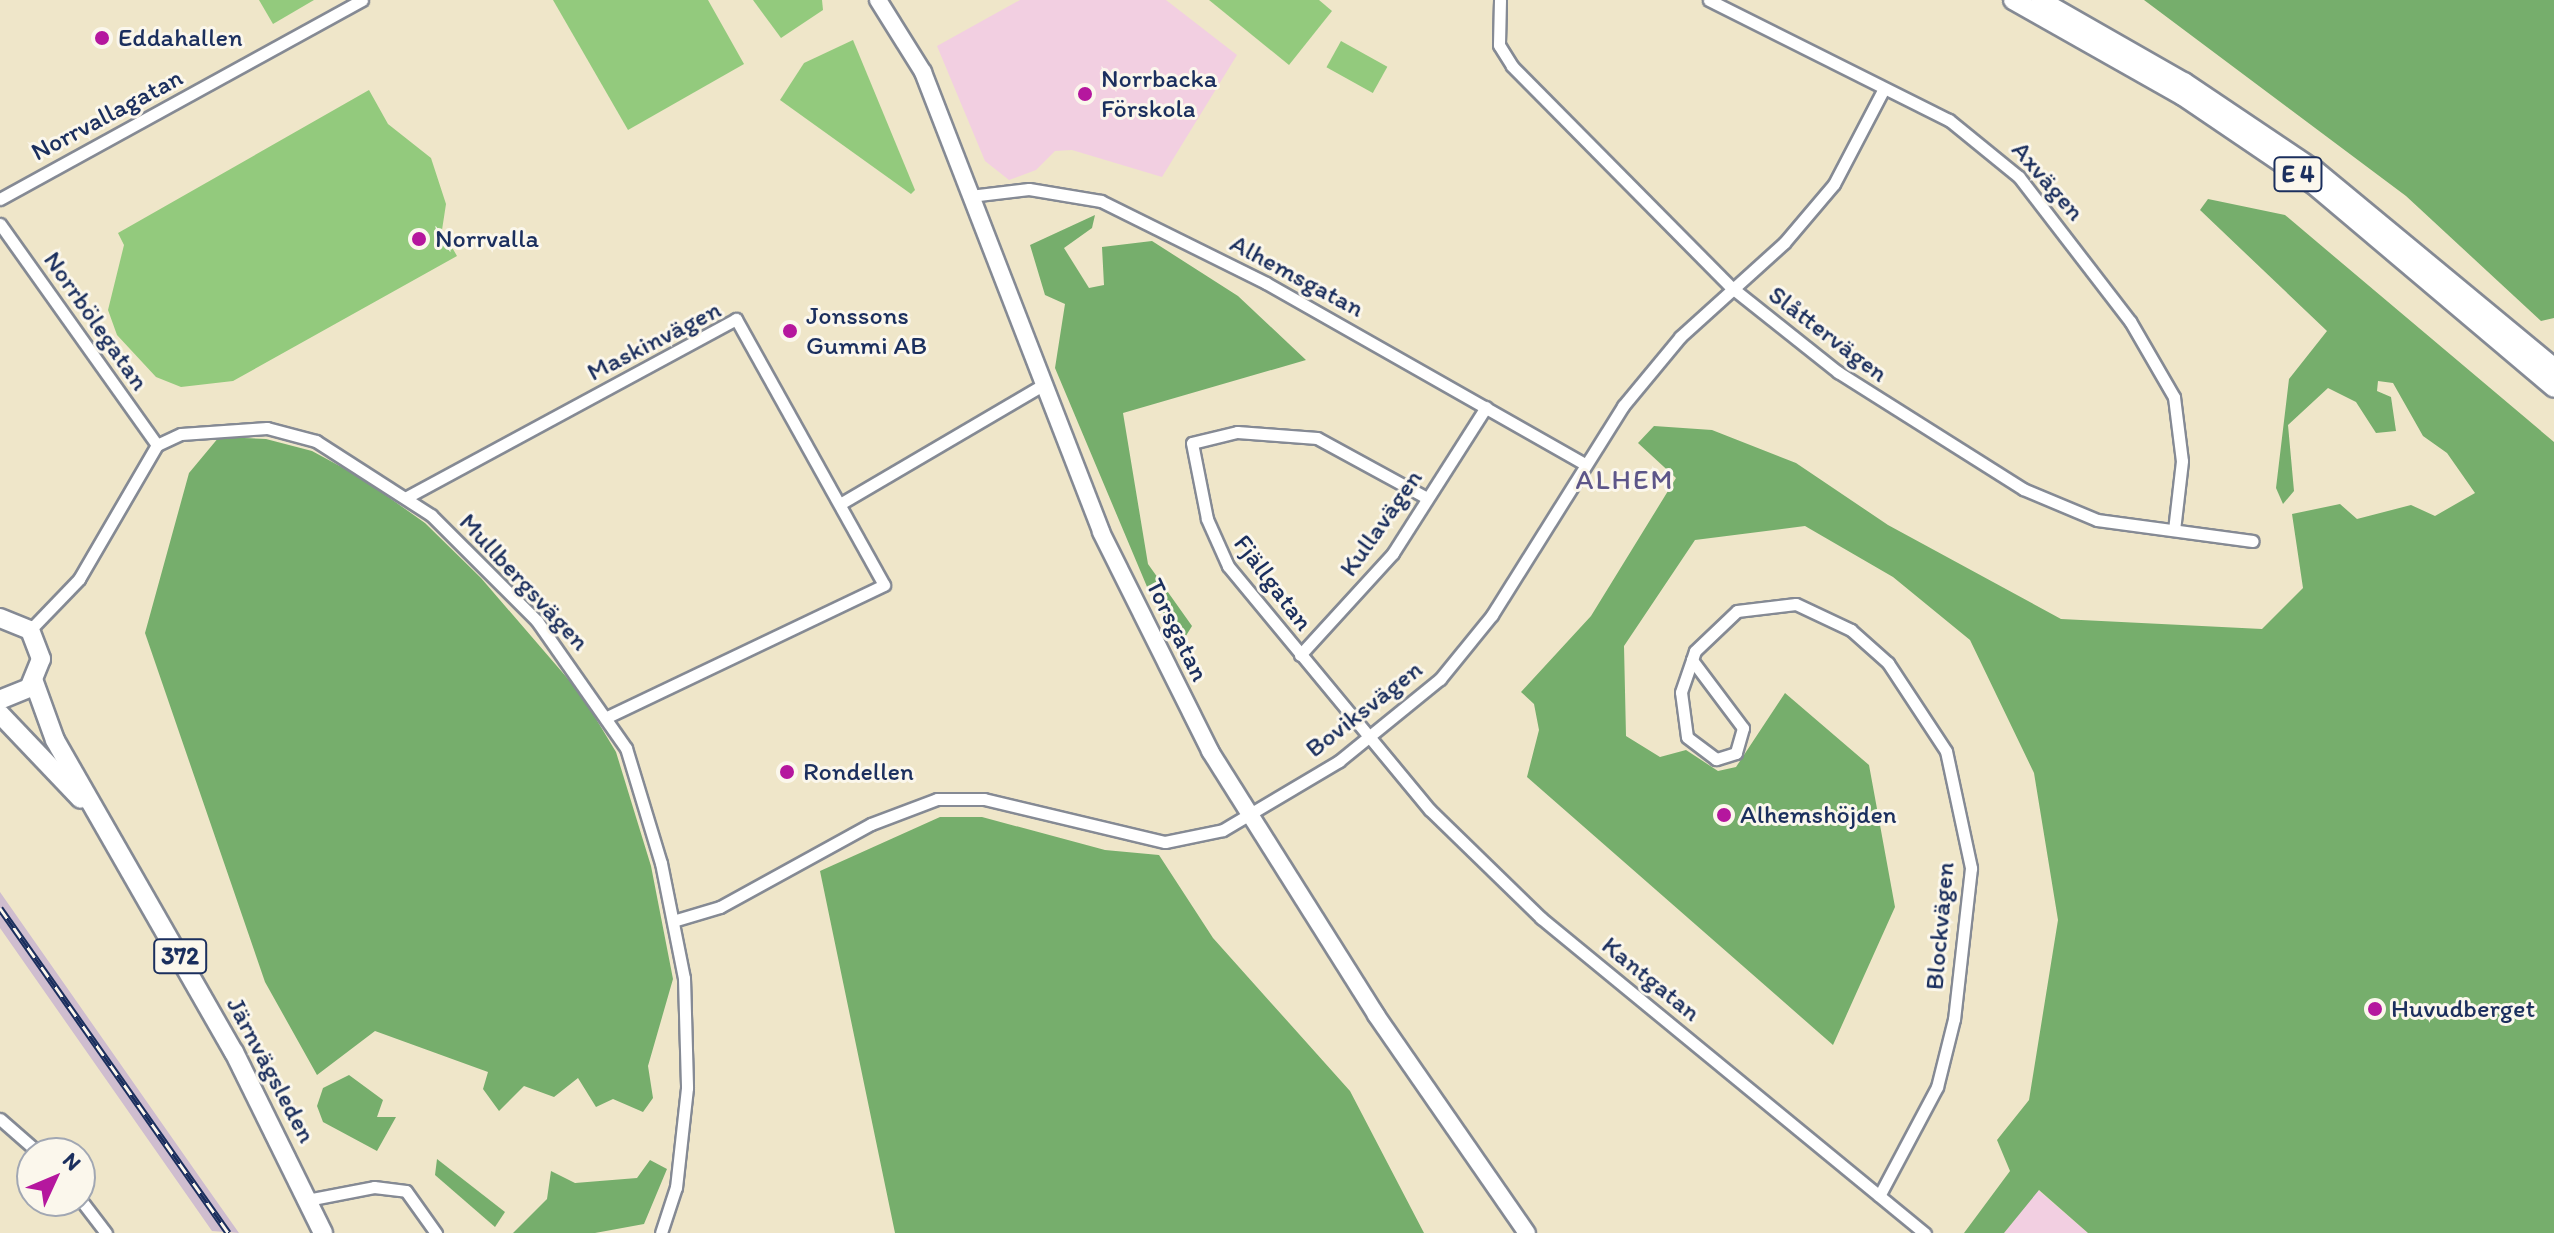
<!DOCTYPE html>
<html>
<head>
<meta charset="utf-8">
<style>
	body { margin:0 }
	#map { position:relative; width:2554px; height:1233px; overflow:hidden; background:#efe6c9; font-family:Itim,sans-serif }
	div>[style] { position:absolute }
	.built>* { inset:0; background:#f2cfe1 }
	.industrial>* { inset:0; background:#cfbdcf }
	.green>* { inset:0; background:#93ca7d; transform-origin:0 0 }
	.forest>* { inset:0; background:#76ae6c }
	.roads { filter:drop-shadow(2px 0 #858a94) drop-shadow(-2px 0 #858a94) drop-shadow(0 2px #858a94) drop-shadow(0 -2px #858a94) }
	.minor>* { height:11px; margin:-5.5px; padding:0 5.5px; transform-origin:5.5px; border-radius:5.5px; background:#fff }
	.secondary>* { height:16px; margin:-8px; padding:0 8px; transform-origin:8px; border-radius:8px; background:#fff }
	.primary>* { height:18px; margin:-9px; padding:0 9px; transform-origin:9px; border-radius:9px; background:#fff }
	.trunk>* { height:18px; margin:-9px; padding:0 9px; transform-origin:9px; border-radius:9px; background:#fff }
	.rail>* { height:7px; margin-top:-3.5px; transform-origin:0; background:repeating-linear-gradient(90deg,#fbf7ec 0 12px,#1b2f5e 0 24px); box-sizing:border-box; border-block:2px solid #1b2f5e }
	.dots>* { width:22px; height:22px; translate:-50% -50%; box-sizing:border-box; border:4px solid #fbf7ec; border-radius:50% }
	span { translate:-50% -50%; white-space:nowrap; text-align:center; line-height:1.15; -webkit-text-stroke:6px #fbf7ec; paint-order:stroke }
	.shield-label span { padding:2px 6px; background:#fbf7ec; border:2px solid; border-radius:6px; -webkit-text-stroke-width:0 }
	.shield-label { font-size:24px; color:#1b2f5e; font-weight:700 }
	.poi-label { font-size:26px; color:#1b2f5e }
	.left { translate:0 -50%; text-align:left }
	.street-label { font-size:26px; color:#1b2f5e }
	.neighbourhood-label { font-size:28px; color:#5d5689; letter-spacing:2px }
	.north { position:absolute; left:16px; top:1137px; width:80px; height:80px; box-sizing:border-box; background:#fbf7ec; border:2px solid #a1a7b3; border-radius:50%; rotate:46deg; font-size:22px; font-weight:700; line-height:32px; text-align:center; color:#1b2f5e }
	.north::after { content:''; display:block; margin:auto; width:28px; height:36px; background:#b5179e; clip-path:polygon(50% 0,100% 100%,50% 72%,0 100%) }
</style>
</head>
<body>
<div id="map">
	<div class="built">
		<i style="clip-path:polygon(1020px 0,1166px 0,1237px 55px,1162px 177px,1072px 150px,1055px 151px,1036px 170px,1009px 180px,985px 161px,937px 46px)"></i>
		<i style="clip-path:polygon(2038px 1190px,2088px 1233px,2004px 1233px)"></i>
	</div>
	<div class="industrial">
		<i style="clip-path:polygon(0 892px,203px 1182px,239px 1233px,212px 1231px,0 928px)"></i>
	</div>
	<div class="green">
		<i style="clip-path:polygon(259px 0,314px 0,273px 24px)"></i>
		<i style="clip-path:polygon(553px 0,708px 0,744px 64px,628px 130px)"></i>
		<i style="clip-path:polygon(753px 0,822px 0,823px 10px,781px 38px)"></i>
		<i style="clip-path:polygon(1209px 0,1319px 0,1332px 11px,1289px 65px)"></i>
		<i style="clip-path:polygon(853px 40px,915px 190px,911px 194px,780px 100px,804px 63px)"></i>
		<i style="left:1341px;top:41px;width:53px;height:30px;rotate:29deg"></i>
		<i style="clip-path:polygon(369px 90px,388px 124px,431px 158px,446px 204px,442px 230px,457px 256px,233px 381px,181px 387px,156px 377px,117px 335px,108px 310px,124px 245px,118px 233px)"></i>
	</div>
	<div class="forest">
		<i style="clip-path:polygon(2144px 0,2554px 0,2554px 318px,2541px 321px,2406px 196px)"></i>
		<i style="clip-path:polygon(2208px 199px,2285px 215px,2554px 442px,2554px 1233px,2088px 1233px,2039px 1190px,2004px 1233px,1964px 1233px,2010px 1171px,1997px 1140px,2029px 1100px,2058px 920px,2034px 773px,1970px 640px,1893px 577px,1805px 526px,1695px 540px,1624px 646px,1626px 736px,1660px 757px,1686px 750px,1718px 771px,1736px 767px,1785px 693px,1869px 765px,1895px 907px,1833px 1045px,1527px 777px,1539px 730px,1534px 704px,1521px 692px,1591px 616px,1676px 478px,1638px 443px,1654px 426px,1712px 430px,1796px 463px,1888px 525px,2061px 619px,2262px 629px,2303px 588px,2292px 514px,2340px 504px,2357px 519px,2411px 505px,2435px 516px,2475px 493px,2447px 453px,2423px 436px,2393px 383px,2378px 381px,2377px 391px,2391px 397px,2396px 431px,2376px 433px,2356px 402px,2328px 388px,2288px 425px,2294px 491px,2283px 504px,2276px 488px,2289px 379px,2327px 331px,2200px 210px)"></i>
		<i style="clip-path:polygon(1095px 215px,1092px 228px,1064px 248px,1089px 288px,1104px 285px,1102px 247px,1152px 241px,1238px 296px,1306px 360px,1123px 413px,1148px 564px,1192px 626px,1184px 639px,1153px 601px,1055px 368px,1065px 304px,1045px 295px,1030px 245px)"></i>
		<i style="clip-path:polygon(219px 437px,266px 439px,312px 451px,360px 477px,425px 523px,481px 578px,581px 694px,616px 752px,651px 866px,673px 979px,648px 1066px,653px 1098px,643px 1112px,613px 1099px,596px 1107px,578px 1078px,554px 1097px,524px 1086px,499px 1111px,483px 1089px,488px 1072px,375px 1031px,317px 1075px,265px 982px,145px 633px,189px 473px)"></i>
		<i style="clip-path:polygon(940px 817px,982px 817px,1105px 850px,1159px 855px,1213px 938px,1350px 1091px,1424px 1233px,895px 1233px,820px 871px)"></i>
		<i style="clip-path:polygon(349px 1075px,383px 1100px,377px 1117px,396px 1117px,377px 1151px,323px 1122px,317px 1106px,323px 1088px)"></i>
		<i style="clip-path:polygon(437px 1159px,505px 1212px,495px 1227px,435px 1175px)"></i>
		<i style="clip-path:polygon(650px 1160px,667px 1169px,644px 1224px,595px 1233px,513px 1233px,547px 1199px,551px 1171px,575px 1183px,637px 1178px)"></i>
	</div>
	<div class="roads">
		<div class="minor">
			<i style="left:1500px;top:0;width:45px;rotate:91.3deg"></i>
			<i style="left:1499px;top:45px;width:25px;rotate:58deg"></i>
			<i style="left:1512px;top:66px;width:311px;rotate:45.3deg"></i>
			<i style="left:1731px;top:287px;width:137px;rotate:38.5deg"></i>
			<i style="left:1838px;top:372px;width:219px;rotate:32.3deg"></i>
			<i style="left:2023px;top:489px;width:80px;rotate:22.7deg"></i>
			<i style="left:2097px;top:520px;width:157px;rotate:7.7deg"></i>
			<i style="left:1709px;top:0;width:268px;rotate:26.6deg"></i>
			<i style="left:1949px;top:120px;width:90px;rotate:39.2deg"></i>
			<i style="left:2019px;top:177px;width:182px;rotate:52.4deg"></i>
			<i style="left:2130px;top:321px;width:88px;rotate:59.9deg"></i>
			<i style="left:2174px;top:397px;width:64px;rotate:82.9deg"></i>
			<i style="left:2182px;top:461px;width:69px;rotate:96.6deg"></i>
			<i style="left:970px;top:196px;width:59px;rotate:-6.8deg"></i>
			<i style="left:1029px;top:189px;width:73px;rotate:9.5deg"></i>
			<i style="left:1101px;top:201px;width:184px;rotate:26.4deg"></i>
			<i style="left:1266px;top:283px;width:366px;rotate:29.6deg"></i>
			<i style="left:0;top:199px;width:413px;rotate:-28.8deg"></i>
			<i style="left:0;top:224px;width:271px;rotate:54.6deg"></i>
			<i style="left:407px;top:497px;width:374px;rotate:-28.4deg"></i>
			<i style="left:736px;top:319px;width:304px;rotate:60.9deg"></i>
			<i style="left:884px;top:585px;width:307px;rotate:154.5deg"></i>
			<i style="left:1427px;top:498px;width:125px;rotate:-151.4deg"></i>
			<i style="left:1317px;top:438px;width:80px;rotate:-175.7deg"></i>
			<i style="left:1237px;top:432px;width:46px;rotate:166.3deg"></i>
			<i style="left:1192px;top:443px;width:77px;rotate:78.8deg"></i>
			<i style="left:1207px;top:519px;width:51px;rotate:65.9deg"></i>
			<i style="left:1228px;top:566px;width:317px;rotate:50.4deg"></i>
			<i style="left:1430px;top:810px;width:155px;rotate:44.2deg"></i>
			<i style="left:1541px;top:918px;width:497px;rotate:39.4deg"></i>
			<i style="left:840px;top:504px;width:235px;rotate:-30.4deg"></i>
			<i style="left:30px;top:630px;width:71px;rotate:-46.1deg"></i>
			<i style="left:79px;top:579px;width:155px;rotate:-59.8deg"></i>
			<i style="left:157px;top:445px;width:26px;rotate:-25deg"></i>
			<i style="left:181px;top:434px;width:86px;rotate:-4deg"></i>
			<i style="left:267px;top:428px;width:51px;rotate:14.9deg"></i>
			<i style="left:316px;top:441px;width:137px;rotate:32.8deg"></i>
			<i style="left:431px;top:515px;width:150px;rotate:45deg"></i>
			<i style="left:537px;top:621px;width:155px;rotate:55deg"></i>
			<i style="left:626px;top:748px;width:120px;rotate:73.1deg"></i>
			<i style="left:661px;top:863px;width:117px;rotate:78.7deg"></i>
			<i style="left:684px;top:978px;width:110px;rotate:88.4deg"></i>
			<i style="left:687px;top:1088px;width:100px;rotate:96.3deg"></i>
			<i style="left:676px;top:1187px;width:48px;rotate:108.1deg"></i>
			<i style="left:1300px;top:655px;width:138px;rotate:-47.6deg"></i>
			<i style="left:1393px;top:553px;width:173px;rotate:-57.5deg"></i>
			<i style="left:1692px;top:660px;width:85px;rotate:53.1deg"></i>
			<i style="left:1743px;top:728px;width:26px;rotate:106deg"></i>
			<i style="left:1736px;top:753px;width:21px;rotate:163deg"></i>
			<i style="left:1716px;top:759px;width:36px;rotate:-143deg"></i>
			<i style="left:1687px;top:737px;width:45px;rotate:-97.6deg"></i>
			<i style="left:1681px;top:692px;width:34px;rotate:-71deg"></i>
			<i style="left:1692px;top:660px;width:9px;rotate:-72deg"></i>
			<i style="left:1695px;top:651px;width:58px;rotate:-43.6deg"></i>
			<i style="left:1737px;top:611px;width:59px;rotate:-6.8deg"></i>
			<i style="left:1796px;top:604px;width:61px;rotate:25.3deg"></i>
			<i style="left:1851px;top:630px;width:50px;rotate:41.7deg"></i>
			<i style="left:1888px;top:663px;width:105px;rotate:56.6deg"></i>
			<i style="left:1946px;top:751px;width:120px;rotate:77.9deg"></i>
			<i style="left:1971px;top:868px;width:152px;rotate:96.4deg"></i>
			<i style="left:1954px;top:1019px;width:70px;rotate:104deg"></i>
			<i style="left:1937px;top:1087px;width:123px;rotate:118deg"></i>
			<i style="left:673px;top:921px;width:49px;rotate:-16.6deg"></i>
			<i style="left:720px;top:907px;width:172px;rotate:-28.8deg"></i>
			<i style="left:871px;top:824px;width:71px;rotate:-20.7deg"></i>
			<i style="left:937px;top:799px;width:47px"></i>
			<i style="left:984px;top:799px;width:186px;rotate:13.4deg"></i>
			<i style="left:1165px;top:842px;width:59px;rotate:-11.7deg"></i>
			<i style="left:1223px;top:830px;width:135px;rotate:-30.7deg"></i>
			<i style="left:1339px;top:761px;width:130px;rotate:-39.1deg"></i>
			<i style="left:1440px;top:679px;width:82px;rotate:-50.9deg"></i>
			<i style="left:1492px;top:615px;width:247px;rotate:-57.9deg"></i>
			<i style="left:1623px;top:406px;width:89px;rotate:-50.4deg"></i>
			<i style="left:1680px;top:337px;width:140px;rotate:-42.1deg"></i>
			<i style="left:1784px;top:243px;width:77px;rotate:-49.7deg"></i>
			<i style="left:1834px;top:184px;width:104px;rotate:-62.4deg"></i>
			<i style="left:0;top:1119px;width:52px;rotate:41.1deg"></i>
			<i style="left:80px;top:1199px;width:43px;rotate:52.6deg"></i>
			<i style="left:307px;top:1200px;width:68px;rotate:-11deg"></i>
			<i style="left:374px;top:1187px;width:32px;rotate:7deg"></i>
			<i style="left:406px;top:1191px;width:52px;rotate:54.5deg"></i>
		</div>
		<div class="secondary">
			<i style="left:878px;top:0;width:85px;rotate:58deg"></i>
			<i style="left:923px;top:72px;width:493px;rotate:68.8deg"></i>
			<i style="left:1101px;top:532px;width:245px;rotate:63.5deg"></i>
			<i style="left:1210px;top:751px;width:312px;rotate:57.8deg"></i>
			<i style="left:1376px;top:1015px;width:265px;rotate:55.3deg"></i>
		</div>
		<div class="primary">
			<i style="left:0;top:618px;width:32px;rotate:22deg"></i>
			<i style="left:30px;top:630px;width:31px;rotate:69deg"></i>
			<i style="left:41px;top:659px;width:31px;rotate:112deg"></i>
			<i style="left:29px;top:688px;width:31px;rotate:158deg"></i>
			<i style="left:34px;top:682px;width:62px;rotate:70.1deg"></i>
			<i style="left:55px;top:740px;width:360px;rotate:60.2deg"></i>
			<i style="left:234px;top:1052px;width:202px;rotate:63.8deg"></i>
			<i style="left:0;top:714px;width:117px;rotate:46.4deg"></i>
		</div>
		<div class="trunk">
			<i style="left:2013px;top:0;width:195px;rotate:29.5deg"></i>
			<i style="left:2183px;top:96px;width:158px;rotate:34.2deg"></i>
			<i style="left:2314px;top:185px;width:314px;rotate:40.2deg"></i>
			<i style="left:2040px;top:0;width:166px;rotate:29.7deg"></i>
			<i style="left:2184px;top:82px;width:158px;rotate:33.9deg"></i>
			<i style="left:2315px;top:170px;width:310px;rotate:39.6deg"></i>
		</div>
	</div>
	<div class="rail">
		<i style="left:0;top:908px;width:397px;rotate:54.9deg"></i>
	</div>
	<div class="dots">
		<i style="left:102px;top:38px;background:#b5179e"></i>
		<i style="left:1085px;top:94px;background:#b5179e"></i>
		<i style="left:419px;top:239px;background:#b5179e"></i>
		<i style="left:790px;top:331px;background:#b5179e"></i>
		<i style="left:787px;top:772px;background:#b5179e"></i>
		<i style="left:1724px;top:815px;background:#b5179e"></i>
		<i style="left:2375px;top:1009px;background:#b5179e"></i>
	</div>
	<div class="shield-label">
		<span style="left:2298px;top:174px">E 4</span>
		<span style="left:180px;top:956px">372</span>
	</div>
	<div class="poi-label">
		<span class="left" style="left:118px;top:38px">Eddahallen</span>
		<span class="left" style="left:1101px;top:94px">Norrbacka<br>Förskola</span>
		<span class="left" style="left:435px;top:239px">Norrvalla</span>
		<span class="left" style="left:806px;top:331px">Jonssons<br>Gummi AB</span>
		<span class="left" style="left:803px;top:772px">Rondellen</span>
		<span class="left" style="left:1740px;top:815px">Alhemshöjden</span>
		<span class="left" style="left:2391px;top:1009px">Huvudberget</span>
	</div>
	<div class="street-label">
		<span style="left:107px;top:115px;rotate:-28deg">Norrvallagatan</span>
		<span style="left:2048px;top:181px;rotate:49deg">Axvägen</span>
		<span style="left:1297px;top:276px;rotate:28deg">Alhemsgatan</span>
		<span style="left:96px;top:321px;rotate:55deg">Norrbölegatan</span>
		<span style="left:1828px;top:334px;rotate:37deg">Slåttervägen</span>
		<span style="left:654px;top:341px;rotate:-27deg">Maskinvägen</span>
		<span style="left:1381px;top:523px;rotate:-55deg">Kullavägen</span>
		<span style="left:524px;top:582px;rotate:47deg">Mullbergsvägen</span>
		<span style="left:1273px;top:583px;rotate:53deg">Fjällgatan</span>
		<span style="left:1177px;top:630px;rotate:64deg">Torsgatan</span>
		<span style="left:1364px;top:709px;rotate:-38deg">Boviksvägen</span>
		<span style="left:1940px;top:926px;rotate:-85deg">Blockvägen</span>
		<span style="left:1651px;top:979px;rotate:39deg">Kantgatan</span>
		<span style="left:271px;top:1070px;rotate:62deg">Järnvägsleden</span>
	</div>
	<div class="neighbourhood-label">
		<span style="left:1625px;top:479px">ALHEM</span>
	</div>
	<div class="north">N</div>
</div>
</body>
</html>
